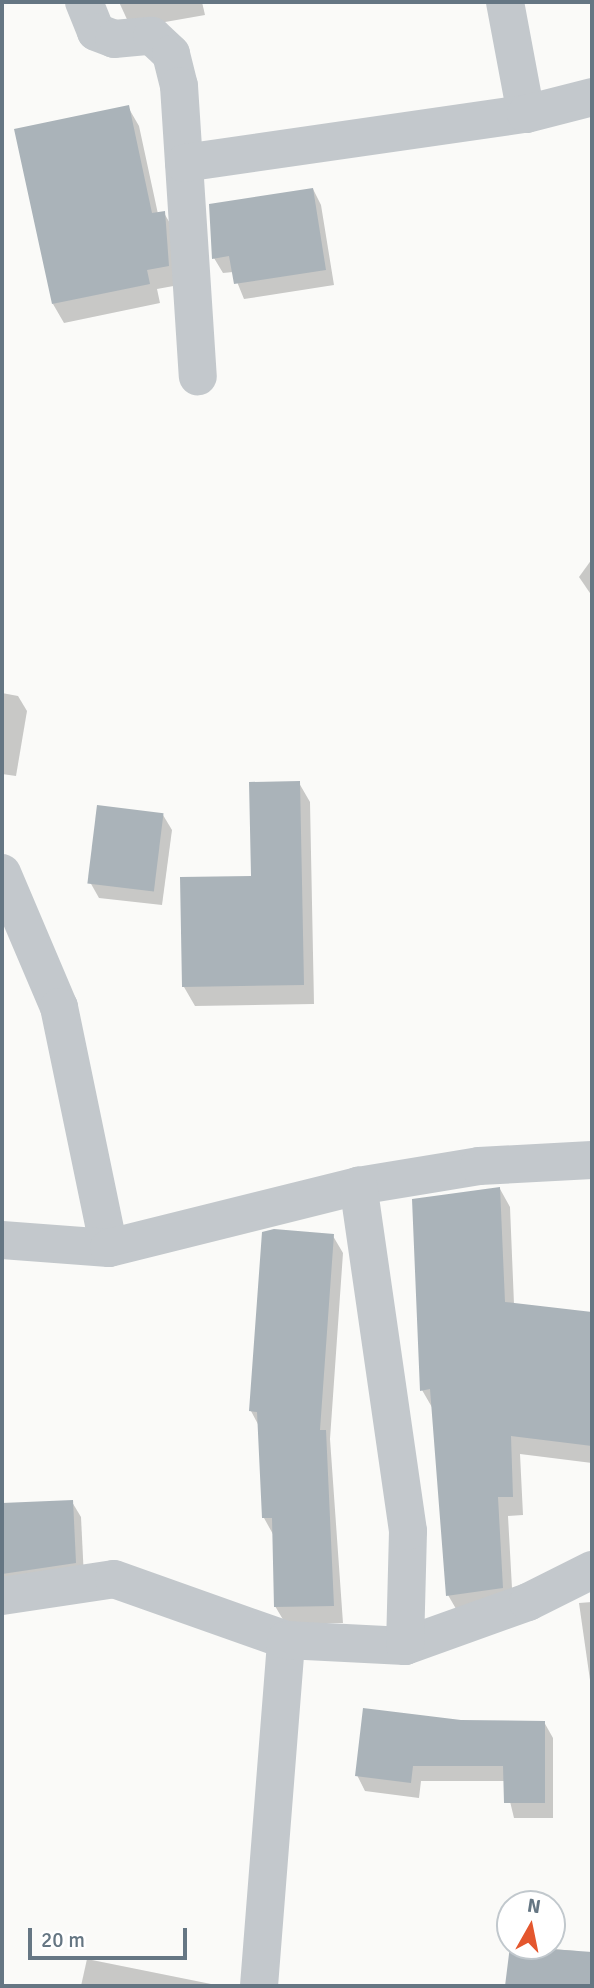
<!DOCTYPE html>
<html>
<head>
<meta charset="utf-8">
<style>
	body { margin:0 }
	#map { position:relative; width:594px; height:1988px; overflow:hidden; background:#fafaf8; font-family:Signika,sans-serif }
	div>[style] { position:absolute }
	.shadow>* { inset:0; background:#0003 }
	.building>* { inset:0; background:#aab3b9; transform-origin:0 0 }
	.street>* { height:38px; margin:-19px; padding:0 19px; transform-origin:19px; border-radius:19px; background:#c3c8cc }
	span { translate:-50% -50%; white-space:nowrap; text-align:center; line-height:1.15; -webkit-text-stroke:7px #fff; paint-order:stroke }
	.frame { position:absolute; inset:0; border:4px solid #657683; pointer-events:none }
	.north { position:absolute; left:496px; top:1890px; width:70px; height:70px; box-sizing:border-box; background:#fff; border:2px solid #c1c8cd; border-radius:50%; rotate:9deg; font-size:19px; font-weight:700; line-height:28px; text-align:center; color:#657683 }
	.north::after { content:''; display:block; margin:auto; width:24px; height:32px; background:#e4572e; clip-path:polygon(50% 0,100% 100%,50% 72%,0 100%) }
	.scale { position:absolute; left:28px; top:1928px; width:159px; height:32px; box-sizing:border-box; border:4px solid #657683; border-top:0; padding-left:9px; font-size:21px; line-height:24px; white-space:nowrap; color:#657683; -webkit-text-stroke:5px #fff; paint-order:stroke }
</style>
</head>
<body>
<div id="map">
	<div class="shadow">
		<i style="clip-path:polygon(119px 2px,202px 2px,205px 15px,131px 28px)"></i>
		<i style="clip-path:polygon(128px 107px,139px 126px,158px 214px,164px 213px,175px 232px,179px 285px,157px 289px,160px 303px,64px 323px,53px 304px)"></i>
		<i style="clip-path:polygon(313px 189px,321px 205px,334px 285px,244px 299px,233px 272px,223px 273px,214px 258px)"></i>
		<i style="clip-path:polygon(592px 559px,592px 596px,579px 577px)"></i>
		<i style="clip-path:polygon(2px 693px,18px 696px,27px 711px,16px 776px,2px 774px)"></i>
		<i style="clip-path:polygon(299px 783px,310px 802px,314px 1004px,195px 1006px,184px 987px,253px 877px)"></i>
		<i style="clip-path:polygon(163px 815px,172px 830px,162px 905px,99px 898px,90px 882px)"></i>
		<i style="clip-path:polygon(500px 1189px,510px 1207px,514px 1304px,592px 1314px,592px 1463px,520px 1454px,523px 1515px,508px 1516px,513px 1606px,459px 1614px,448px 1595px,433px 1409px,422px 1390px)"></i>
		<i style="clip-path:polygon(333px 1236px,343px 1253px,330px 1439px,343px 1623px,285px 1623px,275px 1606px,274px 1536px,264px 1518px,259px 1426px,251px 1411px)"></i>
		<i style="clip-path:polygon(72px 1502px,81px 1517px,84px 1578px,2px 1590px,2px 1505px)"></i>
		<i style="clip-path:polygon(592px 1602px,592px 1694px,579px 1603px)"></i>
		<i style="clip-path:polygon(461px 1722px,544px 1722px,553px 1738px,553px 1818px,514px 1818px,505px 1781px,421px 1781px,419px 1798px,365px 1791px,357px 1775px)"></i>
		<i style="clip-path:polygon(512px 1946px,577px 1951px,585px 1967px,583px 1986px,507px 1986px)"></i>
		<i style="clip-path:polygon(87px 1959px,216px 1985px,217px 1986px,81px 1986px)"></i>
	</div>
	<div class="building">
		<i style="clip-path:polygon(129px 105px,152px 213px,165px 211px,169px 266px,147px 270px,150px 284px,52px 304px,14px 129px)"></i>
		<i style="clip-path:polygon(313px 188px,326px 270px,234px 284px,229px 256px,212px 259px,209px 204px)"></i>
		<i style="clip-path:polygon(300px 781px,304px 985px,182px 987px,180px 877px,251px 876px,249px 782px)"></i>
		<i style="left:97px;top:805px;width:67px;height:79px;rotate:7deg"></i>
		<i style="clip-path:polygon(500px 1187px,505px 1302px,592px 1312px,592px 1446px,511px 1436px,513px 1497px,498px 1497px,503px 1588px,446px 1596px,430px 1389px,420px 1391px,412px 1199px)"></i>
		<i style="clip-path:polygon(274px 1229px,334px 1234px,320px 1430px,326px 1430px,334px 1606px,274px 1607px,272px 1518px,262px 1518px,257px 1412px,249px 1411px,262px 1232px)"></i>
		<i style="clip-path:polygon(73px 1500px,76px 1563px,2px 1574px,2px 1503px)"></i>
		<i style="clip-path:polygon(363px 1708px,461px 1720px,545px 1721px,545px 1803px,504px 1803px,503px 1766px,413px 1766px,411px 1783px,355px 1776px)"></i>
		<i style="clip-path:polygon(510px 1946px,592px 1952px,592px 1986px,505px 1986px)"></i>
	</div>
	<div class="street">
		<i style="left:84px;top:2px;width:32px;rotate:68deg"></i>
		<i style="left:96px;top:32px;width:19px;rotate:21deg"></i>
		<i style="left:114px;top:39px;width:38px;rotate:-5deg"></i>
		<i style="left:152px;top:36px;width:26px;rotate:43deg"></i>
		<i style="left:171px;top:54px;width:33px;rotate:76deg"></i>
		<i style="left:179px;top:86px;width:291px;rotate:86.3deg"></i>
		<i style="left:505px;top:2px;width:114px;rotate:79.4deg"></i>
		<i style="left:184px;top:163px;width:345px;rotate:-8.2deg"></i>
		<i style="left:526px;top:114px;width:68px;rotate:-14.4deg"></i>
		<i style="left:2px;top:873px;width:146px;rotate:67deg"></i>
		<i style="left:59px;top:1007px;width:246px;rotate:78.3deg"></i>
		<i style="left:2px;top:1240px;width:107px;rotate:4.3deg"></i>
		<i style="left:109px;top:1248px;width:257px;rotate:-14deg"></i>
		<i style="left:358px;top:1186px;width:123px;rotate:-9.4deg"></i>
		<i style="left:479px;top:1166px;width:113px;rotate:-3deg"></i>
		<i style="left:2px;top:1596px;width:113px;rotate:-8.6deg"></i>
		<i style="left:114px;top:1579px;width:182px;rotate:19.5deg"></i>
		<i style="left:405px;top:1646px;width:131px;rotate:-19.7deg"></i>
		<i style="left:528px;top:1602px;width:72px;rotate:-26.6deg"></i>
		<i style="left:259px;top:1986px;width:347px;rotate:-85.5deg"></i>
		<i style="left:286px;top:1640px;width:119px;rotate:2.9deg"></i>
		<i style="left:405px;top:1646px;width:115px;rotate:-88.5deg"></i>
		<i style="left:408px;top:1531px;width:349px;rotate:-98.2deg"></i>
	</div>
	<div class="frame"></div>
	<div class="north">N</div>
	<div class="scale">20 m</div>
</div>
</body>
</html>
